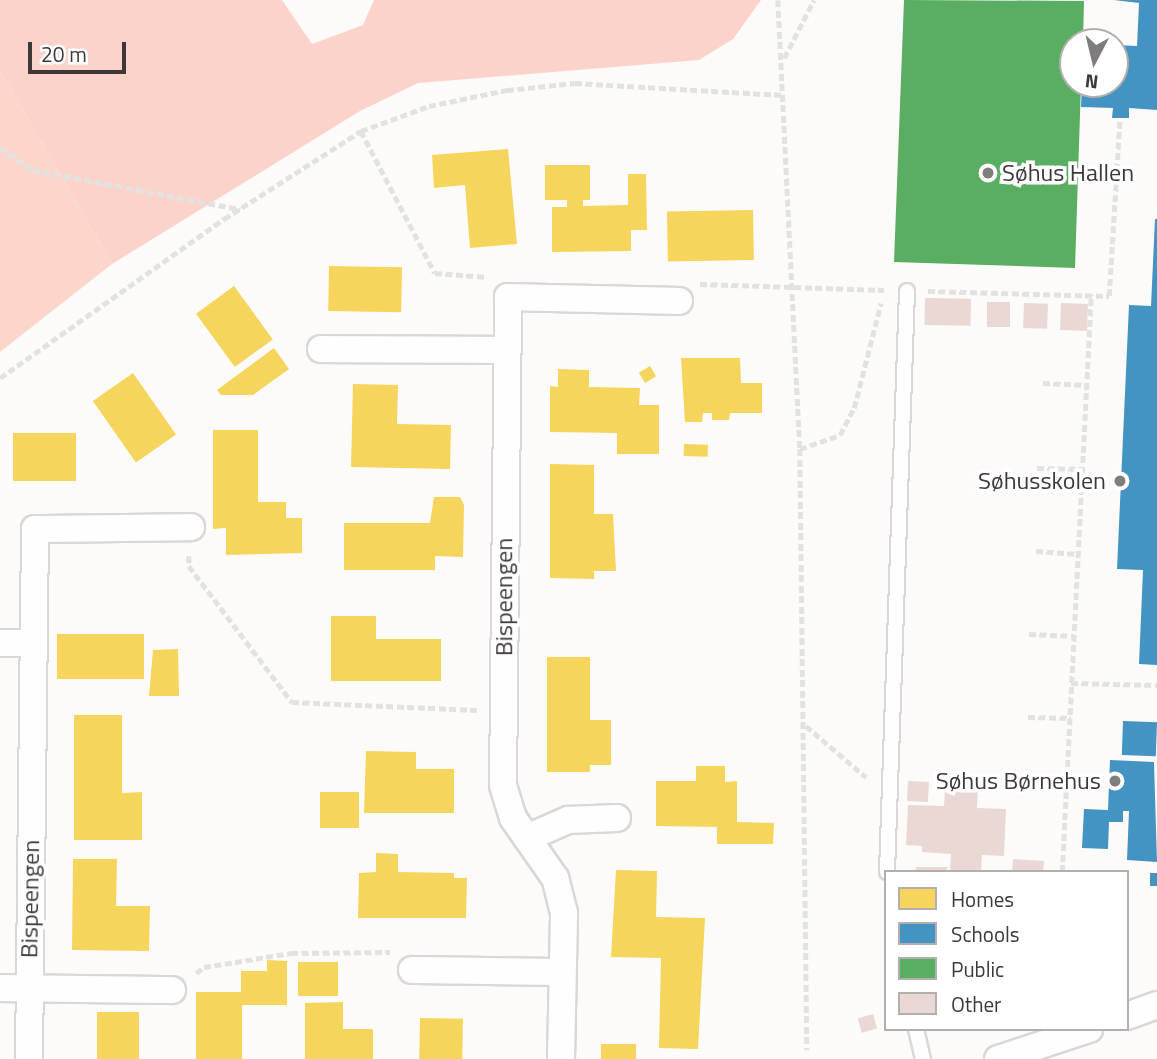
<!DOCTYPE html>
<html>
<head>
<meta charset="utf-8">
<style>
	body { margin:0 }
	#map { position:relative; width:1157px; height:1059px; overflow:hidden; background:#fdfbf9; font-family:"Titillium Web",sans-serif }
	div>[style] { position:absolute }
	.green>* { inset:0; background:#fcd5cb }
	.forest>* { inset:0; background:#fbd3ca }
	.homes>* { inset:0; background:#f6d55c; transform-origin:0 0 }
	.schools>* { inset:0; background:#4393c3; transform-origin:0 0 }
	.public>* { inset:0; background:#5aae61 }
	.building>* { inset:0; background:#ead8d4; transform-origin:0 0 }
	.path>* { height:4.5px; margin-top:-2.25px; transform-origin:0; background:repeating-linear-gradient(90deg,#e2e2e1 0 7px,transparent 0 10.5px) }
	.roads { filter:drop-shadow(2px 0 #dad7d6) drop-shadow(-2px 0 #dad7d6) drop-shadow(0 2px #dad7d6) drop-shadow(0 -2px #dad7d6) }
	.lane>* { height:14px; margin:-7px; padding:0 7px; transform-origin:7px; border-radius:7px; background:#fffefe }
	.street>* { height:26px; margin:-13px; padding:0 13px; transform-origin:13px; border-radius:13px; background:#fffefe }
	.dots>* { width:19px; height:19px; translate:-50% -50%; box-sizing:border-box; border:4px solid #fff; border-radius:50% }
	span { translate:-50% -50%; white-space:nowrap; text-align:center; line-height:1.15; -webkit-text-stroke:7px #fff; paint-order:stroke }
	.poi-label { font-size:24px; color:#3e3938 }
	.left { translate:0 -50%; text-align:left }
	.right { translate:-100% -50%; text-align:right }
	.street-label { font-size:24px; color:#3e3938 }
	.legend { position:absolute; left:884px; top:870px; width:245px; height:161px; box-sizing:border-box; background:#fff; border:2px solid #b2b0af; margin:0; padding:9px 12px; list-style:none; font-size:21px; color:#3e3938 }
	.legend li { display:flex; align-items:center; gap:14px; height:35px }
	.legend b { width:35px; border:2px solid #b2b0af }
	.north { position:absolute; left:1059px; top:28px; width:70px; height:70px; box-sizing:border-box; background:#fff; border:2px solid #b2b0af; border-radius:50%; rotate:187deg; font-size:19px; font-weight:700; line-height:28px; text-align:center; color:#3e3938 }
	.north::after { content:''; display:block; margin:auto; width:24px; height:32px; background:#817d7c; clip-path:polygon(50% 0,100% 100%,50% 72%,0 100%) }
	.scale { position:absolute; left:28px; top:42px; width:98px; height:32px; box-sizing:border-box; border:4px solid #3e3938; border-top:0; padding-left:9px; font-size:21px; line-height:24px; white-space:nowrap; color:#3e3938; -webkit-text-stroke:5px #fff; paint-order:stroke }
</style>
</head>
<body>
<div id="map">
	<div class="green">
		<i style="clip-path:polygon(0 70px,112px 264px,0 352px)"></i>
	</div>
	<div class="forest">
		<i style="clip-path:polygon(0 0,282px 0,312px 44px,363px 25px,374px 0,761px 0,733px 39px,699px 60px,418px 83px,360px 111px,112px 264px,0 70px)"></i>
	</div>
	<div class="homes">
		<i style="clip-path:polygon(508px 149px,517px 244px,470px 248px,465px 185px,434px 188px,432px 155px)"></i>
		<i style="clip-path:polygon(545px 165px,590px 165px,590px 200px,583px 200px,583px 206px,628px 205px,628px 174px,646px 174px,647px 230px,631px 230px,631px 251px,552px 252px,552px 207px,567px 207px,567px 200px,545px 200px)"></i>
		<i style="left:753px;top:210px;width:50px;height:86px;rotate:89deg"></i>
		<i style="left:329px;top:266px;width:73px;height:45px;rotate:1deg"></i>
		<i style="left:234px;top:286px;width:66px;height:47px;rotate:54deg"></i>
		<i style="clip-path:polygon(274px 348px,289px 369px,253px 395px,221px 395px,217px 390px)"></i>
		<i style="clip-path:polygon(681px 358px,740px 358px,741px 383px,762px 383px,762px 413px,730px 413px,729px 420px,712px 420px,712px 413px,703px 413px,702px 422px,685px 422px)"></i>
		<i style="left:650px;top:366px;width:12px;height:13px;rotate:59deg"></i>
		<i style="clip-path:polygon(558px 369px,589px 370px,589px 387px,640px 388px,639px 405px,659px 405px,659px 454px,617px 454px,617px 433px,550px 432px,550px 386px,558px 387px)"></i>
		<i style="left:133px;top:373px;width:75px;height:49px;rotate:55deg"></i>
		<i style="clip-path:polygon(353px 384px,398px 385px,397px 424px,451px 425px,450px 469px,351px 467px)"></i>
		<i style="clip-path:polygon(213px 430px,258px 430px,258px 502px,286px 502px,286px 518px,302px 518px,302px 553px,226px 555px,226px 528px,213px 529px)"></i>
		<i style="left:13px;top:433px;width:63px;height:48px"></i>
		<i style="left:684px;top:444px;width:24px;height:12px;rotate:2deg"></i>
		<i style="clip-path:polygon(550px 464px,594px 465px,594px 514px,613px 514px,616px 571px,594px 571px,594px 579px,550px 578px)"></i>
		<i style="clip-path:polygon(434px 497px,460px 497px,464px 505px,463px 557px,435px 556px,435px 570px,344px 570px,344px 523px,430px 523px)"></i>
		<i style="clip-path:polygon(331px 616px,376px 616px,376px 639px,441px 639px,441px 681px,331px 681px)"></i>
		<i style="left:57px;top:634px;width:87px;height:45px"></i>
		<i style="clip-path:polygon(178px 649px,179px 696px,149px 696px,153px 650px)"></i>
		<i style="clip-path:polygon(547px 657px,590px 657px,590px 720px,611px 720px,611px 765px,590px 765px,590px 772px,547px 772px)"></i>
		<i style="clip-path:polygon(74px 715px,122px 715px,122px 793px,142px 792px,142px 840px,74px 840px)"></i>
		<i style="clip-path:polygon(366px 751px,416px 752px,416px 769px,454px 769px,454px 813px,364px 813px)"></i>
		<i style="clip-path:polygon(696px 766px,725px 766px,725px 782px,737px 781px,737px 822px,774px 823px,773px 844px,717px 844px,717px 827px,656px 826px,656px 781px,696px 781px)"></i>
		<i style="left:320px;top:792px;width:39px;height:36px"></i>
		<i style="clip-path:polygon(376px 853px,398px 854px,398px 872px,454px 873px,454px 878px,467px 878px,466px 918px,358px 918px,359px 873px,376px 872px)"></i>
		<i style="clip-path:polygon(73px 859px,117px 859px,116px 906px,150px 906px,149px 951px,72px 950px)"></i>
		<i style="clip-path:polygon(616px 870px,657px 871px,656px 917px,705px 918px,698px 1049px,659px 1048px,661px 958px,611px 957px)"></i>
		<i style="clip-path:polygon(267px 960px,287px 961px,287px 1005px,242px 1005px,242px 1059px,196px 1059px,196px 992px,241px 992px,241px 971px,267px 971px)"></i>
		<i style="left:298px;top:962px;width:40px;height:34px"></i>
		<i style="clip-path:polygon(343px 1002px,343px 1029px,373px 1029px,373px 1059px,305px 1059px,305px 1003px)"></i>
		<i style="left:97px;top:1012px;width:42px;height:47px"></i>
		<i style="left:420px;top:1018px;width:43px;height:41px;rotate:1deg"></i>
		<i style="left:601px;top:1044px;width:35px;height:15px"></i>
	</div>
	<div class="schools">
		<i style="clip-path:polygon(1114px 0,1157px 0,1157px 110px,1129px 108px,1129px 118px,1112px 118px,1113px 108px,1081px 107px,1082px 84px,1115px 84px,1115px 45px,1137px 46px,1139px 3px)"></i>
		<i style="clip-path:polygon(1155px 219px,1157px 219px,1157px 665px,1139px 664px,1143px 570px,1117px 569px,1129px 305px,1151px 306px)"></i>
		<i style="left:1123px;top:721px;width:34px;height:34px;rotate:2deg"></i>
		<i style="clip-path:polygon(1110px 760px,1154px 762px,1157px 862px,1127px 860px,1129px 811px,1123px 811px,1123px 822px,1109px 822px,1108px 849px,1082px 848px,1084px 809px,1108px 810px)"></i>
		<i style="left:1150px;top:873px;width:7px;height:13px"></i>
	</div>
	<div class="public">
		<i style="clip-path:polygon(904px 0,1084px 1px,1083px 42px,1073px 42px,1073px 84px,1081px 84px,1075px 268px,894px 262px)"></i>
	</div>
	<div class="building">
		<i style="left:925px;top:298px;width:46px;height:27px;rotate:1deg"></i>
		<i style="left:987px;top:302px;width:23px;height:25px"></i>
		<i style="left:1024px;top:303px;width:24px;height:25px;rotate:2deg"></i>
		<i style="left:1061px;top:303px;width:27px;height:27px;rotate:2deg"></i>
		<i style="left:908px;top:781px;width:21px;height:20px;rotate:3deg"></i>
		<i style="clip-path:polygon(945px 789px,978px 791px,977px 808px,1006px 809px,1004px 856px,982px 855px,981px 872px,950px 872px,951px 854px,922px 852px,922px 846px,906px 845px,908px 805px,944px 806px)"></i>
		<i style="clip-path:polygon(1013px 859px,1044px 861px,1043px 872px,1012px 872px)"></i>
		<i style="left:916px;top:867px;width:31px;height:5px"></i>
		<i style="left:873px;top:1014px;width:15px;height:16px;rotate:74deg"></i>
	</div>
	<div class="path">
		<i style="left:778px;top:0;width:450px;rotate:87.2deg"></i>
		<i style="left:800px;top:449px;width:601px;rotate:89.33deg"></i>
		<i style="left:784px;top:58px;width:65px;rotate:-62.7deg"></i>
		<i style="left:361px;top:131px;width:160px;rotate:62.5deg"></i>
		<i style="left:435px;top:273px;width:52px;rotate:4.4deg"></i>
		<i style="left:0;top:147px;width:40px;rotate:34.9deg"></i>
		<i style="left:33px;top:170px;width:211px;rotate:10.7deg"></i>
		<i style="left:700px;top:284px;width:184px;rotate:1.9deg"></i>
		<i style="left:928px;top:291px;width:181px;rotate:1.6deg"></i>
		<i style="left:1109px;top:296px;width:178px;rotate:-86.5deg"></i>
		<i style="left:0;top:378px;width:275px;rotate:-35.4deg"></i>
		<i style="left:224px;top:219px;width:163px;rotate:-32.7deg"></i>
		<i style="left:361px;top:131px;width:72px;rotate:-20.2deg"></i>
		<i style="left:429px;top:106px;width:80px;rotate:-11.6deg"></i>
		<i style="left:507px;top:90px;width:68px;rotate:-5.9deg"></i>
		<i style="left:575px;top:83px;width:209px;rotate:3.3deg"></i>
		<i style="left:1043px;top:383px;width:44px;rotate:2.6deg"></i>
		<i style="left:800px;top:449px;width:42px;rotate:-19.3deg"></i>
		<i style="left:840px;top:435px;width:30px;rotate:-63deg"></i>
		<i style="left:854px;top:408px;width:108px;rotate:-75.6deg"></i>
		<i style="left:1037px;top:468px;width:45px;rotate:1.3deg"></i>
		<i style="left:1036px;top:551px;width:43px;rotate:4deg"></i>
		<i style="left:189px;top:556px;width:10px;rotate:90deg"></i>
		<i style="left:189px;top:566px;width:171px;rotate:52.9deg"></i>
		<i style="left:292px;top:702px;width:185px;rotate:2.5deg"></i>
		<i style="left:1029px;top:634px;width:45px;rotate:2.5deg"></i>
		<i style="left:1071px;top:683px;width:86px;rotate:1.3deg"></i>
		<i style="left:1028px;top:717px;width:43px;rotate:1.3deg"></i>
		<i style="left:806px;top:726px;width:79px;rotate:40.4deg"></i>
		<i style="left:1062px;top:872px;width:578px;rotate:-87.12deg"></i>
		<i style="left:196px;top:973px;width:10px;rotate:-37deg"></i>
		<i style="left:204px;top:967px;width:88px;rotate:-9.1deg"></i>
		<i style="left:291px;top:953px;width:99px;rotate:-0.6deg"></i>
	</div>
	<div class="roads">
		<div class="lane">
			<i style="left:887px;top:872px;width:581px;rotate:-88.03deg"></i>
			<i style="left:916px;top:1029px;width:31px;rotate:77deg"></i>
		</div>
		<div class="street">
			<i style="left:321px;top:349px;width:185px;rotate:0.3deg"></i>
			<i style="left:0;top:643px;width:34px"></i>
			<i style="left:527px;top:838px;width:45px;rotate:-23.7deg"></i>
			<i style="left:568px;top:820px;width:49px;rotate:-2.3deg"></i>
			<i style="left:412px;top:970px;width:149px;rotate:0.8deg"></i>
			<i style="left:0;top:988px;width:172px;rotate:0.7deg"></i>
			<i style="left:1127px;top:1016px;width:32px;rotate:-20deg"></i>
			<i style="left:29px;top:1059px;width:530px;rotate:-89.35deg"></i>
			<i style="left:35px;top:529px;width:156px;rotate:-0.7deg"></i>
			<i style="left:561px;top:1059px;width:146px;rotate:-88.8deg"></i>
			<i style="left:564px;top:913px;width:36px;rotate:-104deg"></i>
			<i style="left:555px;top:878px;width:73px;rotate:-125deg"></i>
			<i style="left:513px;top:818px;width:34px;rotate:-107deg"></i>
			<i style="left:503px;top:785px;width:488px;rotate:-89.4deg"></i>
			<i style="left:508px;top:297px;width:171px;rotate:1.3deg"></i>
			<i style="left:998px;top:1059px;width:96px;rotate:-18.2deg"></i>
		</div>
	</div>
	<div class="dots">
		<i style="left:988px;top:173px;background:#817d7c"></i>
		<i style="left:1120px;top:481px;background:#817d7c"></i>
		<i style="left:1115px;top:781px;background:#817d7c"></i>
	</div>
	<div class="poi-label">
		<span class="left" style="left:1002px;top:173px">Søhus Hallen</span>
		<span class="right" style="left:1106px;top:481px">Søhusskolen</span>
		<span class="right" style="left:1101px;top:781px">Søhus Børnehus</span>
	</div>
	<div class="street-label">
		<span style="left:504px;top:597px;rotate:-90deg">Bispeengen</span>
		<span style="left:30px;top:899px;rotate:-89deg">Bispeengen</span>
	</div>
	<ul class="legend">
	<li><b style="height:19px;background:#f6d55c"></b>Homes</li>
	<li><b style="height:19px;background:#4393c3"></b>Schools</li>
	<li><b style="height:19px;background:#5aae61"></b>Public</li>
	<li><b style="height:19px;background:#ead8d4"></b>Other</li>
	</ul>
	<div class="north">N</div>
	<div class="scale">20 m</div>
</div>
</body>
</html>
